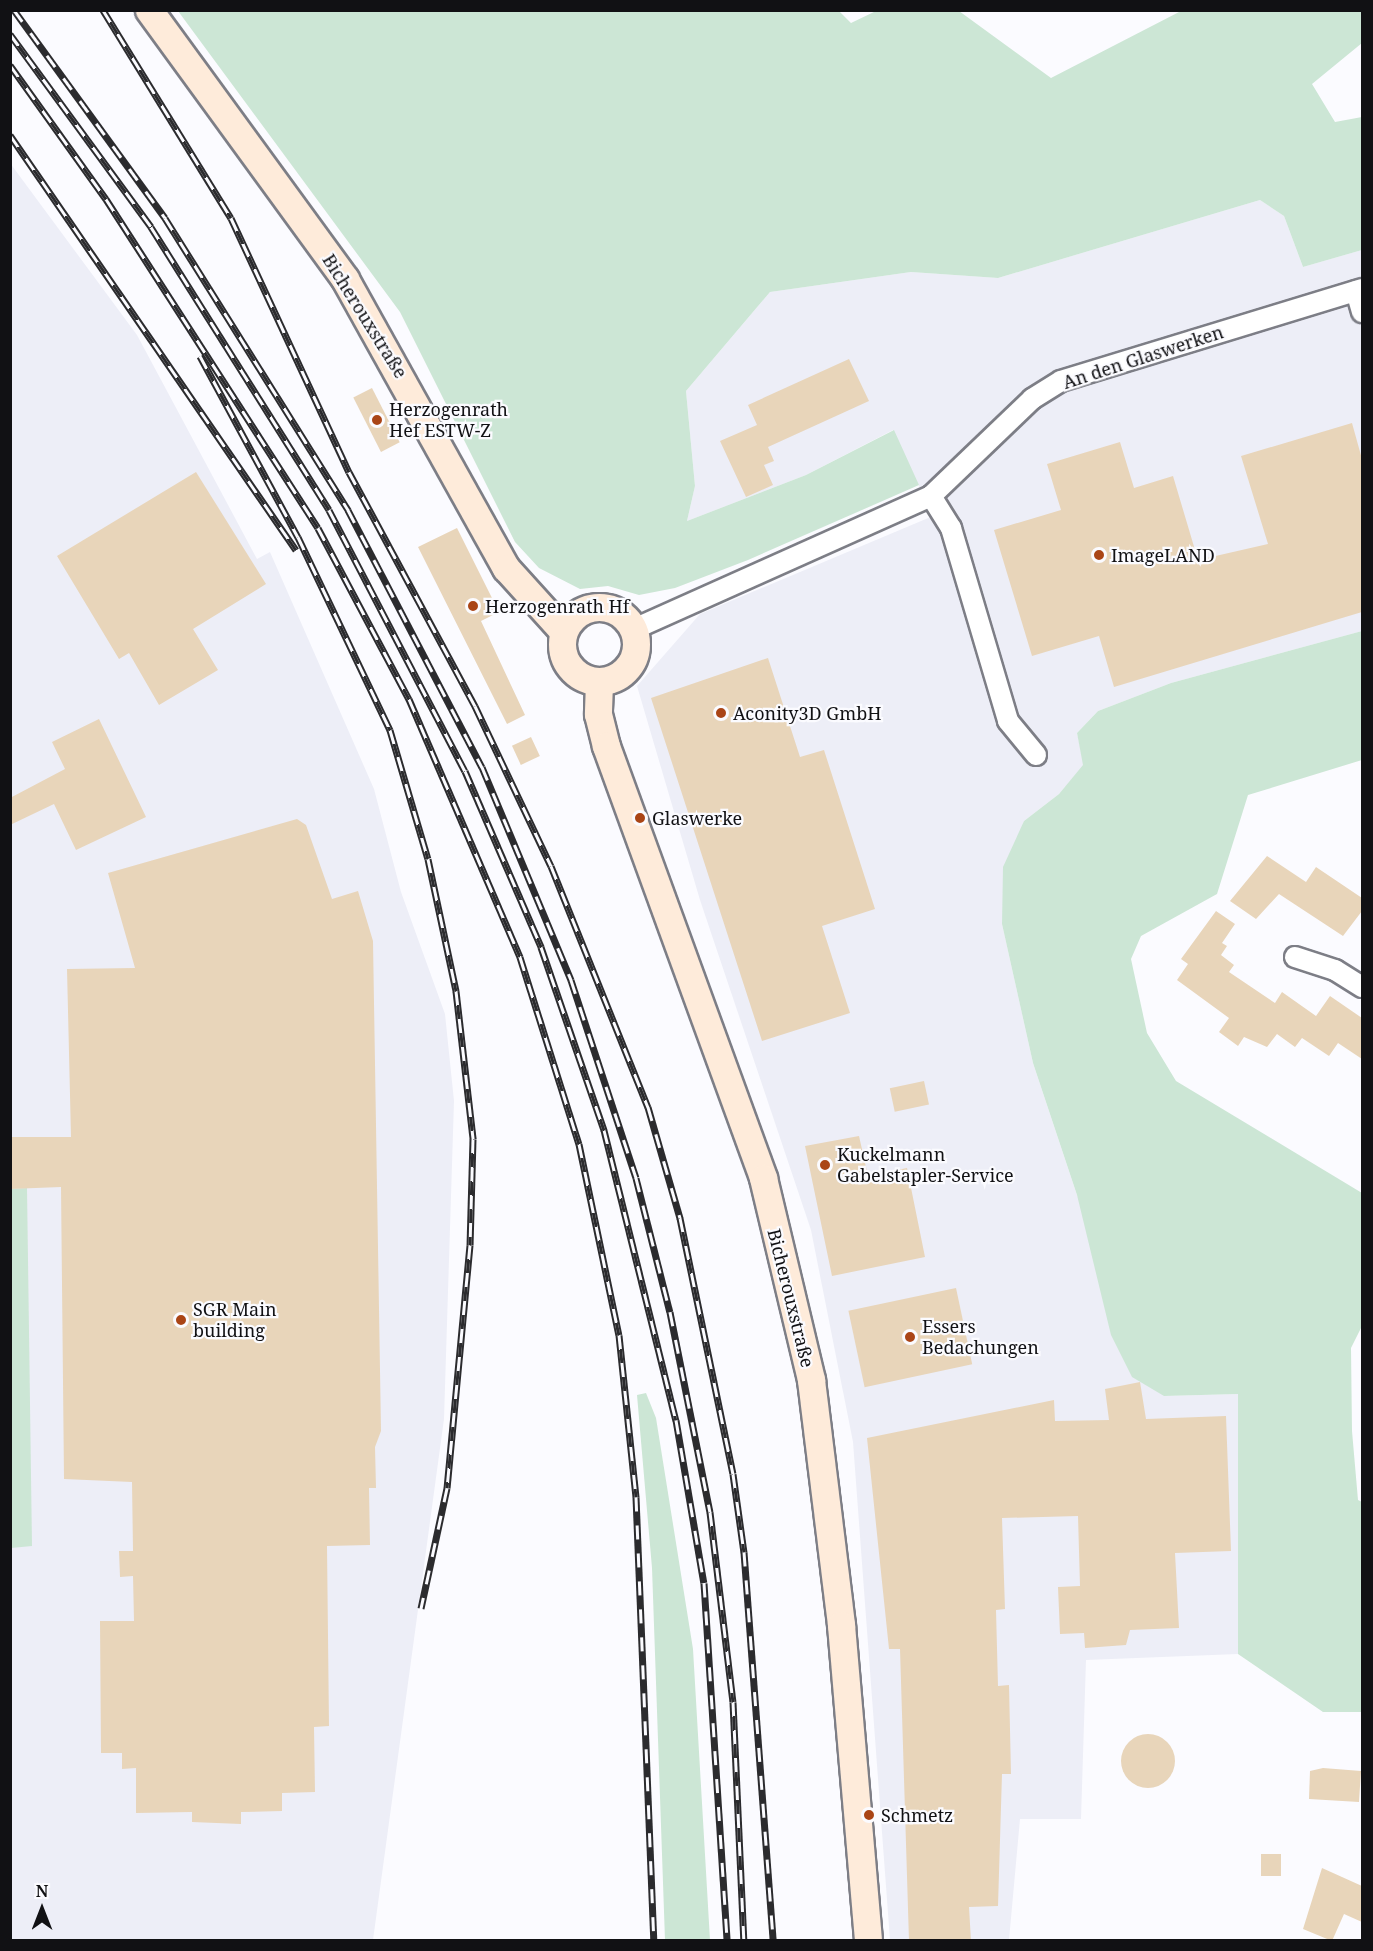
<!DOCTYPE html>
<html>
<head>
<meta charset="utf-8">
<style>
	body { margin:0 }
	#map { position:relative; width:1373px; height:1951px; overflow:hidden; background:#fbfbff; font-family:"Noto Serif",serif }
	div>[style] { position:absolute }
	.built>* { inset:0; background:#edeef7 }
	.green>* { inset:0; background:#cce6d5 }
	.building>* { inset:0; background:#e8d5ba; transform-origin:0 0 }
	.round { border-radius:50% }
	.roads { filter:drop-shadow(2px 0 #7d7e86) drop-shadow(-2px 0 #7d7e86) drop-shadow(0 2px #7d7e86) drop-shadow(0 -2px #7d7e86) }
	.street>* { height:20px; margin:-10px; padding:0 10px; transform-origin:10px; border-radius:10px; background:#fff }
	.secondary>* { height:27px; margin:-13.5px; padding:0 13.5px; transform-origin:13.5px; border-radius:13.5px; background:#feebda }
	.secondary>.ring { margin:-13.5px; padding:0; box-sizing:content-box; background:none; border:27px solid #feebda; border-radius:50% }
	.rail>* { height:7px; margin-top:-3.5px; transform-origin:0; background:repeating-linear-gradient(90deg,#fbfbff 0 14px,#2b2b2e 0 28px); box-sizing:border-box; border-block:2px solid #2b2b2e }
	.dots>* { width:16px; height:16px; translate:-50% -50%; box-sizing:border-box; border:3px solid #fbfbff; border-radius:50% }
	span { translate:-50% -50%; white-space:nowrap; text-align:center; line-height:1.15; -webkit-text-stroke:4.5px #fbfbff; paint-order:stroke }
	.street-label { font-size:18px; color:#111114 }
	.poi-label { font-size:18px; color:#111114 }
	.left { translate:0 -50%; text-align:left }
	.frame { position:absolute; inset:0; border:12px solid #111114; pointer-events:none }
	.north { position:absolute; left:12px; top:1879px; width:60px; height:60px; -webkit-text-stroke:4px #fbfbff; paint-order:stroke; rotate:0deg; font-size:16px; font-weight:700; line-height:24px; text-align:center; color:#111114 }
	.north::after { content:''; display:block; margin:auto; width:21px; height:27px; background:#111114; clip-path:polygon(50% 0,100% 100%,50% 72%,0 100%) }
</style>
</head>
<body>
<div id="map">
	<div class="built">
		<i style="clip-path:polygon(10px 163px,137px 335px,257px 559px,270px 552px,374px 789px,401px 892px,445px 1014px,454px 1101px,444px 1419px,373px 1940px,11px 1940px)"></i>
		<i style="clip-path:polygon(1260px 200px,1284px 216px,1303px 267px,1362px 250px,1362px 631px,1171px 683px,1098px 711px,1077px 733px,1084px 765px,1059px 794px,1024px 821px,1002px 924px,1033px 1063px,1077px 1195px,1164px 1396px,1238px 1394px,1238px 1654px,1086px 1660px,1081px 1819px,1020px 1819px,1009px 1940px,890px 1940px,853px 1442px,811px 1230px,700px 900px,637px 686px,700px 614px,933px 516px,893px 430px,806px 475px,687px 521px,695px 486px,686px 391px,770px 292px,911px 272px,998px 278px)"></i>
	</div>
	<div class="green">
		<i style="clip-path:polygon(839px 11px,851px 23px,876px 11px,959px 11px,1051px 78px,1181px 11px,1361px 11px,1362px 43px,1312px 84px,1335px 122px,1362px 117px,1362px 250px,1303px 267px,1284px 216px,1260px 200px,998px 278px,911px 272px,770px 292px,686px 391px,695px 486px,687px 521px,806px 475px,894px 430px,919px 485px,748px 560px,675px 588px,639px 595px,608px 586px,580px 589px,539px 568px,515px 542px,400px 312px,178px 11px)"></i>
		<i style="clip-path:polygon(1362px 631px,1362px 760px,1248px 795px,1217px 894px,1141px 936px,1131px 959px,1147px 1033px,1176px 1081px,1362px 1193px,1362px 1326px,1351px 1348px,1352px 1431px,1358px 1500px,1362px 1502px,1362px 1712px,1323px 1712px,1238px 1654px,1238px 1394px,1164px 1396px,1132px 1377px,1111px 1335px,1077px 1195px,1033px 1063px,1002px 924px,1003px 867px,1024px 821px,1059px 794px,1083px 765px,1077px 733px,1098px 711px,1171px 683px)"></i>
		<i style="clip-path:polygon(27px 1188px,32px 1546px,11px 1548px,10px 1189px)"></i>
		<i style="clip-path:polygon(646px 1393px,656px 1418px,693px 1649px,710px 1940px,665px 1940px,652px 1568px,637px 1395px)"></i>
	</div>
	<div class="building">
		<i style="clip-path:polygon(849px 359px,869px 401px,768px 447px,774px 461px,764px 465px,773px 485px,746px 497px,720px 441px,757px 425px,748px 405px)"></i>
		<i style="left:372px;top:388px;width:61px;height:21px;rotate:63deg"></i>
		<i style="clip-path:polygon(1352px 423px,1362px 459px,1362px 612px,1114px 687px,1099px 636px,1032px 656px,994px 530px,1061px 510px,1047px 464px,1120px 442px,1134px 488px,1173px 476px,1198px 560px,1268px 544px,1241px 456px)"></i>
		<i style="clip-path:polygon(196px 472px,266px 584px,193px 629px,218px 670px,159px 705px,129px 653px,119px 659px,57px 556px)"></i>
		<i style="clip-path:polygon(457px 528px,499px 612px,481px 621px,525px 715px,507px 724px,418px 547px)"></i>
		<i style="clip-path:polygon(768px 658px,800px 757px,824px 750px,875px 909px,822px 926px,850px 1013px,762px 1041px,651px 698px)"></i>
		<i style="clip-path:polygon(99px 719px,146px 817px,76px 850px,54px 804px,10px 825px,10px 798px,65px 769px,52px 742px)"></i>
		<i style="left:531px;top:737px;width:21px;height:21px;rotate:65deg"></i>
		<i style="clip-path:polygon(297px 819px,306px 825px,332px 899px,358px 891px,373px 941px,381px 1431px,375px 1447px,376px 1488px,369px 1488px,370px 1545px,327px 1546px,329px 1726px,314px 1727px,315px 1792px,282px 1793px,282px 1811px,241px 1812px,241px 1824px,192px 1822px,192px 1812px,136px 1813px,136px 1768px,122px 1769px,122px 1753px,101px 1753px,100px 1621px,134px 1621px,133px 1576px,120px 1577px,119px 1551px,133px 1551px,132px 1482px,64px 1479px,61px 1187px,10px 1189px,10px 1137px,71px 1137px,67px 969px,135px 968px,108px 873px)"></i>
		<i style="clip-path:polygon(1267px 856px,1306px 882px,1316px 867px,1362px 898px,1362px 911px,1343px 936px,1279px 894px,1256px 919px,1230px 901px)"></i>
		<i style="clip-path:polygon(1216px 911px,1235px 924px,1222px 943px,1227px 946px,1221px 955px,1234px 965px,1229px 972px,1275px 1003px,1282px 992px,1316px 1016px,1330px 996px,1362px 1018px,1362px 1059px,1338px 1043px,1329px 1056px,1302px 1038px,1295px 1047px,1277px 1034px,1267px 1047px,1244px 1037px,1238px 1046px,1219px 1032px,1229px 1018px,1177px 980px,1188px 964px,1181px 959px)"></i>
		<i style="left:924px;top:1081px;width:24px;height:35px;rotate:78deg"></i>
		<i style="clip-path:polygon(859px 1136px,868px 1176px,907px 1168px,925px 1257px,832px 1276px,805px 1146px)"></i>
		<i style="left:956px;top:1288px;width:78px;height:110px;rotate:78deg"></i>
		<i style="clip-path:polygon(1140px 1382px,1146px 1419px,1226px 1416px,1231px 1551px,1175px 1553px,1179px 1628px,1130px 1630px,1126px 1645px,1085px 1648px,1084px 1633px,1060px 1634px,1058px 1587px,1080px 1586px,1078px 1516px,1002px 1518px,1005px 1609px,996px 1610px,998px 1686px,1009px 1685px,1011px 1774px,1002px 1774px,998px 1906px,969px 1907px,971px 1941px,909px 1941px,900px 1649px,889px 1649px,867px 1438px,1054px 1400px,1055px 1421px,1109px 1420px,1105px 1389px)"></i>
		<i class="round" style="left:1121px;top:1734px;width:54px;height:54px"></i>
		<i style="clip-path:polygon(1323px 1768px,1361px 1771px,1359px 1802px,1309px 1799px,1310px 1771px)"></i>
		<i style="left:1261px;top:1854px;width:20px;height:22px"></i>
		<i style="clip-path:polygon(1322px 1868px,1362px 1886px,1362px 1922px,1344px 1914px,1332px 1941px,1303px 1929px)"></i>
	</div>
	<div class="roads">
		<div class="street">
			<i style="left:1356px;top:291px;width:22px;rotate:74deg"></i>
			<i style="left:931px;top:496px;width:38px;rotate:58deg"></i>
			<i style="left:951px;top:528px;width:201px;rotate:73.5deg"></i>
			<i style="left:1008px;top:721px;width:44px;rotate:50.5deg"></i>
			<i style="left:634px;top:629px;width:325px;rotate:-24.1deg"></i>
			<i style="left:931px;top:496px;width:140px;rotate:-43.8deg"></i>
			<i style="left:1032px;top:399px;width:34px;rotate:-32deg"></i>
			<i style="left:1061px;top:381px;width:315px;rotate:-17deg"></i>
			<i style="left:1295px;top:957px;width:42px;rotate:18deg"></i>
			<i style="left:1335px;top:970px;width:32px;rotate:32deg"></i>
		</div>
		<div class="secondary">
			<i style="left:149px;top:10px;width:333px;rotate:53.9deg"></i>
			<i style="left:345px;top:279px;width:331px;rotate:60.9deg"></i>
			<i style="left:506px;top:568px;width:85px;rotate:47.9deg"></i>
			<i class="ring" style="left:562px;top:607px;width:47px;height:47px"></i>
			<i style="left:599px;top:682px;width:32px;rotate:92deg"></i>
			<i style="left:598px;top:714px;width:33px;rotate:76deg"></i>
			<i style="left:606px;top:746px;width:460px;rotate:70deg"></i>
			<i style="left:763px;top:1178px;width:208px;rotate:76.6deg"></i>
			<i style="left:811px;top:1380px;width:247px;rotate:83deg"></i>
			<i style="left:841px;top:1625px;width:316px;rotate:85.1deg"></i>
		</div>
	</div>
	<div class="rail">
		<i style="left:14px;top:10px;width:257px;rotate:54deg"></i>
		<i style="left:165px;top:218px;width:345px;rotate:57.9deg"></i>
		<i style="left:348px;top:510px;width:290px;rotate:62.5deg"></i>
		<i style="left:482px;top:767px;width:231px;rotate:67.3deg"></i>
		<i style="left:571px;top:980px;width:208px;rotate:71.8deg"></i>
		<i style="left:636px;top:1178px;width:138px;rotate:75.8deg"></i>
		<i style="left:670px;top:1312px;width:204px;rotate:78.7deg"></i>
		<i style="left:710px;top:1512px;width:191px;rotate:83.1deg"></i>
		<i style="left:733px;top:1702px;width:238px;rotate:87.4deg"></i>
		<i style="left:103px;top:10px;width:244px;rotate:58.4deg"></i>
		<i style="left:231px;top:218px;width:280px;rotate:65.1deg"></i>
		<i style="left:349px;top:472px;width:266px;rotate:61.7deg"></i>
		<i style="left:475px;top:706px;width:177px;rotate:64.6deg"></i>
		<i style="left:551px;top:866px;width:260px;rotate:68.1deg"></i>
		<i style="left:648px;top:1107px;width:116px;rotate:73.9deg"></i>
		<i style="left:680px;top:1218px;width:261px;rotate:78.3deg"></i>
		<i style="left:733px;top:1474px;width:79px;rotate:82deg"></i>
		<i style="left:744px;top:1552px;width:389px;rotate:85.7deg"></i>
		<i style="left:10px;top:34px;width:239px;rotate:53.8deg"></i>
		<i style="left:151px;top:227px;width:334px;rotate:57.8deg"></i>
		<i style="left:329px;top:510px;width:294px;rotate:62.5deg"></i>
		<i style="left:465px;top:771px;width:192px;rotate:66.6deg"></i>
		<i style="left:541px;top:947px;width:194px;rotate:71deg"></i>
		<i style="left:604px;top:1130px;width:299px;rotate:76.1deg"></i>
		<i style="left:676px;top:1420px;width:165px;rotate:80.3deg"></i>
		<i style="left:704px;top:1583px;width:358px;rotate:86.3deg"></i>
		<i style="left:10px;top:65px;width:165px;rotate:54.4deg"></i>
		<i style="left:106px;top:199px;width:391px;rotate:57.2deg"></i>
		<i style="left:318px;top:528px;width:194px;rotate:62deg"></i>
		<i style="left:409px;top:699px;width:281px;rotate:66.7deg"></i>
		<i style="left:520px;top:957px;width:196px;rotate:72.5deg"></i>
		<i style="left:579px;top:1144px;width:195px;rotate:78.2deg"></i>
		<i style="left:619px;top:1335px;width:163px;rotate:84deg"></i>
		<i style="left:636px;top:1497px;width:443px;rotate:87.7deg"></i>
		<i style="left:10px;top:135px;width:504px;rotate:55.43deg"></i>
		<i style="left:200px;top:356px;width:206px;rotate:61.6deg"></i>
		<i style="left:298px;top:537px;width:214px;rotate:64.5deg"></i>
		<i style="left:390px;top:730px;width:134px;rotate:73.6deg"></i>
		<i style="left:428px;top:859px;width:135px;rotate:78deg"></i>
		<i style="left:456px;top:991px;width:149px;rotate:83.4deg"></i>
		<i style="left:473px;top:1139px;width:106px;rotate:91.6deg"></i>
		<i style="left:470px;top:1245px;width:244px;rotate:95.4deg"></i>
		<i style="left:447px;top:1488px;width:123px;rotate:102.2deg"></i>
	</div>
	<div class="dots">
		<i style="left:377px;top:420px;background:#aa4516"></i>
		<i style="left:1099px;top:555px;background:#aa4516"></i>
		<i style="left:473px;top:606px;background:#aa4516"></i>
		<i style="left:721px;top:713px;background:#aa4516"></i>
		<i style="left:640px;top:818px;background:#aa4516"></i>
		<i style="left:825px;top:1165px;background:#aa4516"></i>
		<i style="left:181px;top:1320px;background:#aa4516"></i>
		<i style="left:910px;top:1337px;background:#aa4516"></i>
		<i style="left:869px;top:1815px;background:#aa4516"></i>
	</div>
	<div class="street-label">
		<span style="left:365px;top:316px;rotate:58deg">Bicherouxstraße</span>
		<span style="left:1143px;top:357px;rotate:-18deg">An den Glaswerken</span>
		<span style="left:791px;top:1298px;rotate:76deg">Bicherouxstraße</span>
	</div>
	<div class="poi-label">
		<span class="left" style="left:389px;top:420px">Herzogenrath<br>Hef ESTW-Z</span>
		<span class="left" style="left:1111px;top:555px">ImageLAND</span>
		<span class="left" style="left:485px;top:606px">Herzogenrath Hf</span>
		<span class="left" style="left:733px;top:713px">Aconity3D GmbH</span>
		<span class="left" style="left:652px;top:818px">Glaswerke</span>
		<span class="left" style="left:837px;top:1165px">Kuckelmann<br>Gabelstapler-Service</span>
		<span class="left" style="left:193px;top:1320px">SGR Main<br>building</span>
		<span class="left" style="left:922px;top:1337px">Essers<br>Bedachungen</span>
		<span class="left" style="left:881px;top:1815px">Schmetz</span>
	</div>
	<div class="frame"></div>
	<div class="north">N</div>
</div>
</body>
</html>
